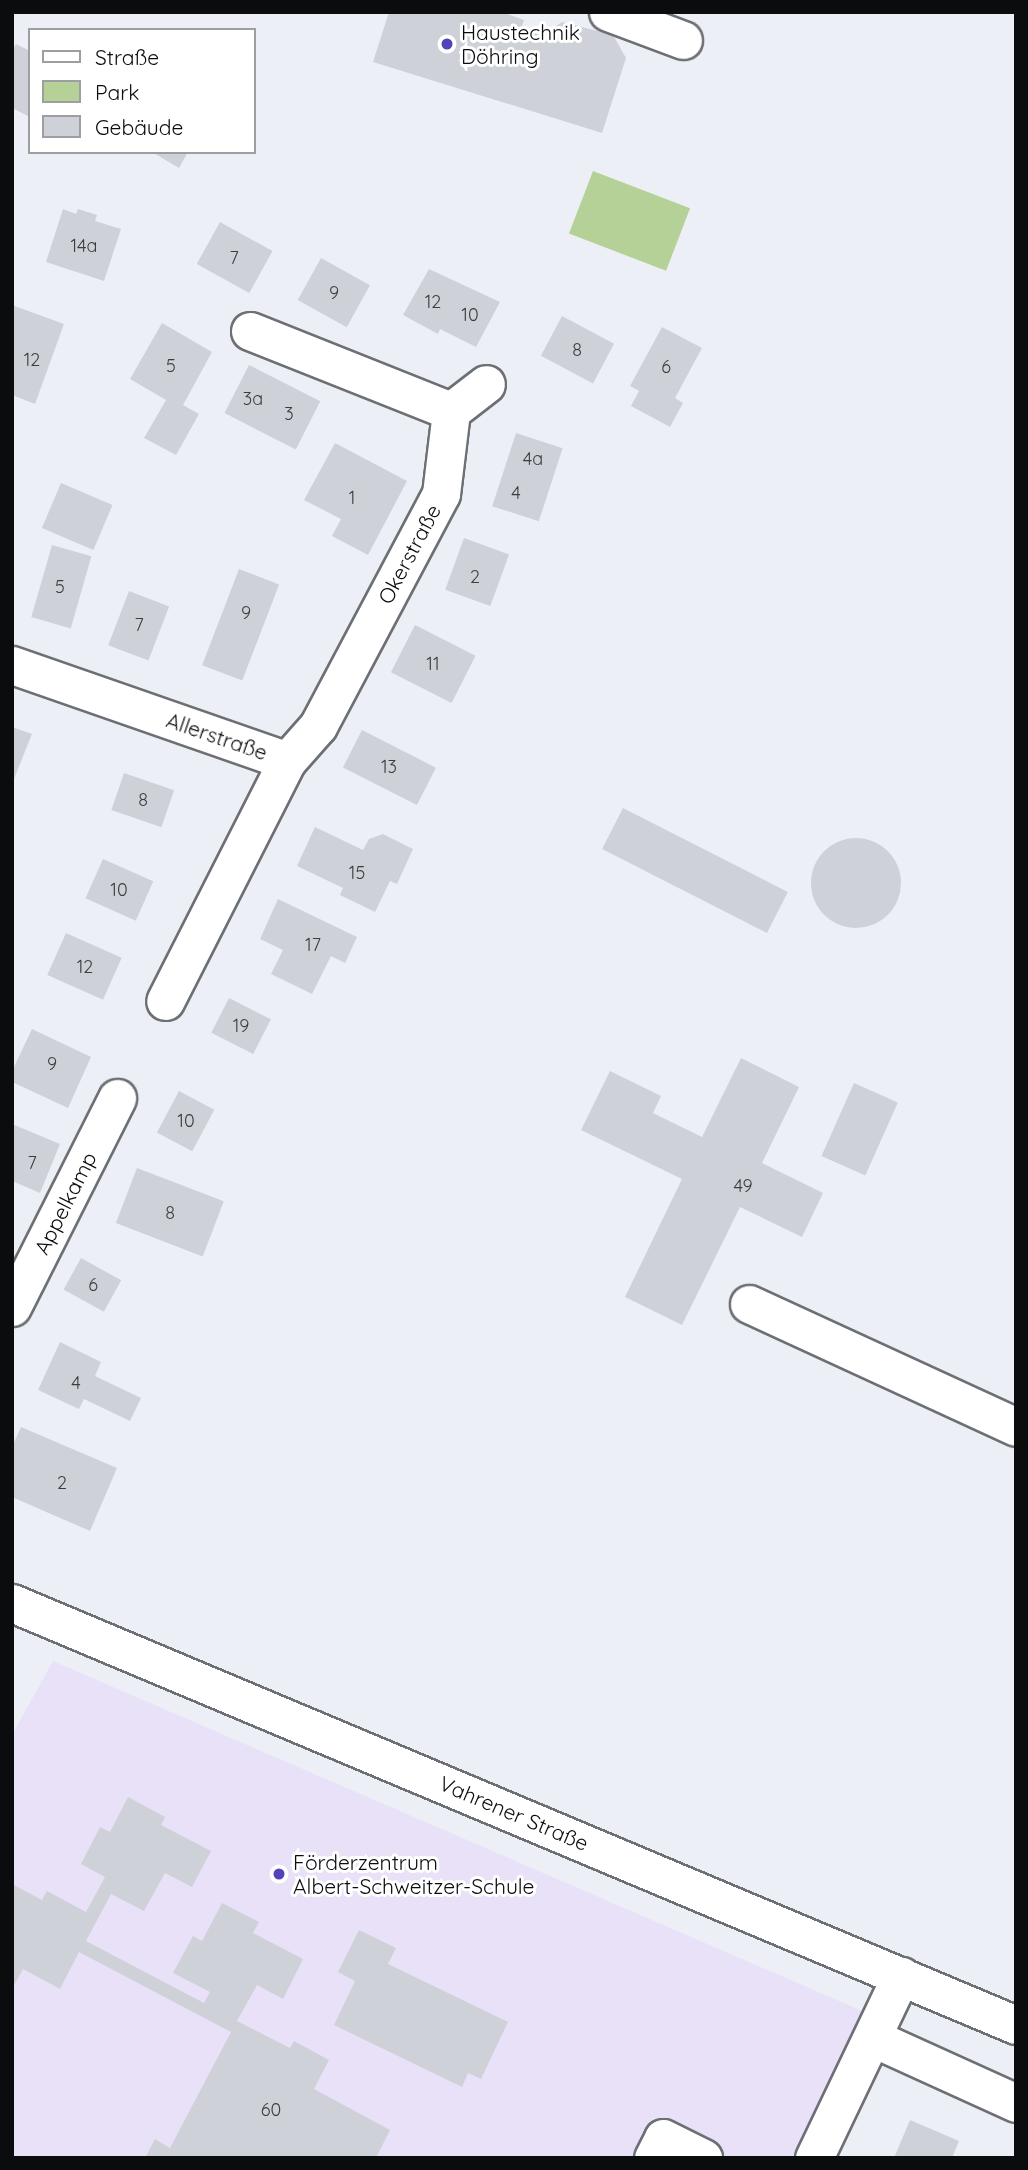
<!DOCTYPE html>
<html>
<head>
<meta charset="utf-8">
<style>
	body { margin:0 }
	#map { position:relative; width:1028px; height:2170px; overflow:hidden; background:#ecf0f6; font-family:Quicksand,sans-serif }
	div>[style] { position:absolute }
	.education>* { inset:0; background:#e8e1f7 }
	.green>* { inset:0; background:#b6d198; transform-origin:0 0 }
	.building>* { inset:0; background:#ced2d8; transform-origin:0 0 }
	.round { border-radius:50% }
	.roads { filter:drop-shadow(2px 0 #6c7075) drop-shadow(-2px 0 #6c7075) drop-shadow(0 2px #6c7075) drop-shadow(0 -2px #6c7075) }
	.minor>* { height:37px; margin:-18.5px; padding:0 18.5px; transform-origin:18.5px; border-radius:18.5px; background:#fff }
	.dots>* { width:19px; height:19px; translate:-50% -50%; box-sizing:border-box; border:4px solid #fff; border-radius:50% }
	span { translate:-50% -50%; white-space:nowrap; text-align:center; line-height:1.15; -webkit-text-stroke:6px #fff; paint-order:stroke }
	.number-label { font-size:18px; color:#3b3e40 }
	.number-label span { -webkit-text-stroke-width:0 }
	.poi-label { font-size:21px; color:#0a0c0e }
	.left { translate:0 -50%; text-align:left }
	.street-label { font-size:21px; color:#0a0c0e }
	.frame { position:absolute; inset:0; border:14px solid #0a0c0e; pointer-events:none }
	.legend { position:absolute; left:28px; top:28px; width:228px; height:126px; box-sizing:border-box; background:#fff; border:2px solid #9d9e9f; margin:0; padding:9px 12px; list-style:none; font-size:21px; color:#0a0c0e }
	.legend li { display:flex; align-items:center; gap:14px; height:35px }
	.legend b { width:35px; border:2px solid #9d9e9f }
</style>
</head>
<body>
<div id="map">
	<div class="education">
		<i style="clip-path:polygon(53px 1661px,867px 2013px,795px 2158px,12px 2158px,12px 1735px)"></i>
	</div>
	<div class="green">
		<i style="left:593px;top:171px;width:104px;height:67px;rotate:21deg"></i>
	</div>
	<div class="building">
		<i style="clip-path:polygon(389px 12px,502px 12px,524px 20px,522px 26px,544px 34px,562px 22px,613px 35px,626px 58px,602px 133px,373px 62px)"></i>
		<i style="clip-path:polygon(16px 44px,30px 51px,30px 117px,12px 108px,12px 51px)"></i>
		<i style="clip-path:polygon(152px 152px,188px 152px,179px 168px)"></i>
		<i style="clip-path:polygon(63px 209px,76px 214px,78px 209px,97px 215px,95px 221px,121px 229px,104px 281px,46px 262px)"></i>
		<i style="left:220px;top:222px;width:60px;height:48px;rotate:29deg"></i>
		<i style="left:321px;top:258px;width:56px;height:48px;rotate:29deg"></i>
		<i style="clip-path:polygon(429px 269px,500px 302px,476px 347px,440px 329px,438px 334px,403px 315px)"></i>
		<i style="clip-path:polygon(12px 305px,64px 324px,35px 404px,12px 395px)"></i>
		<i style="left:562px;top:316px;width:59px;height:45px;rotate:28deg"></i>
		<i style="clip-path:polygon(162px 323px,212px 352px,183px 405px,199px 414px,176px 455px,144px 438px,166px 400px,130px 379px)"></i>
		<i style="clip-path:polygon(662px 327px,702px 348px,675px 398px,683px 403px,670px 427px,631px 406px,639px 391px,630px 386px)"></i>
		<i style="left:249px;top:365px;width:80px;height:54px;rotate:27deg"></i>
		<i style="left:516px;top:433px;width:49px;height:77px;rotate:18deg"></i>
		<i style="clip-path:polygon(335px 443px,407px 481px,368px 555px,332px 536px,341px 519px,304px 500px)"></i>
		<i style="left:61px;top:483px;width:56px;height:49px;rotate:23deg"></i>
		<i style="left:464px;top:538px;width:48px;height:55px;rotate:20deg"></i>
		<i style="left:52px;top:545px;width:41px;height:75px;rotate:16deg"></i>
		<i style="left:239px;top:569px;width:43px;height:103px;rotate:21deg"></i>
		<i style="left:129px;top:591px;width:43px;height:58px;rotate:21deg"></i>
		<i style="left:415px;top:625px;width:68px;height:53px;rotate:27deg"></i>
		<i style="clip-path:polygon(12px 727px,32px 734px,12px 784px)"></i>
		<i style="left:362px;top:730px;width:83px;height:42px;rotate:27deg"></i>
		<i style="left:124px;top:773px;width:53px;height:39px;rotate:19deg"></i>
		<i style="left:623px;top:808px;width:185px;height:46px;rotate:27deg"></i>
		<i style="clip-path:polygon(315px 827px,363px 850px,369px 839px,383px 834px,413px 849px,397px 884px,390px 881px,375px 912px,340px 895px,343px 888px,297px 866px)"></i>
		<i class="round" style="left:811px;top:838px;width:90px;height:90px"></i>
		<i style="left:103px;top:859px;width:55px;height:43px;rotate:24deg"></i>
		<i style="clip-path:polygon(278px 899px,357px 937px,345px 963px,331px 956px,312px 994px,271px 974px,283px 950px,260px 939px)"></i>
		<i style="left:66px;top:933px;width:61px;height:46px;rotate:24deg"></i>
		<i style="left:229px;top:998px;width:47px;height:39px;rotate:27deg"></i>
		<i style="clip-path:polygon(32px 1029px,91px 1057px,68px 1108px,12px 1082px,12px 1071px)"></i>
		<i style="clip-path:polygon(741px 1058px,799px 1087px,762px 1163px,823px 1193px,802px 1237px,740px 1207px,682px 1325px,625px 1297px,682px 1179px,581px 1130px,610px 1071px,661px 1096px,653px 1113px,702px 1137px)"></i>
		<i style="left:854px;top:1083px;width:48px;height:80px;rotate:24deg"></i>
		<i style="left:179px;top:1091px;width:40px;height:47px;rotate:28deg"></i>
		<i style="clip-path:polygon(12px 1124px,60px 1144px,40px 1193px,12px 1181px)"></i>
		<i style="left:137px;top:1168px;width:93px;height:59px;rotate:21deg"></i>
		<i style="left:81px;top:1258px;width:46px;height:36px;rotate:29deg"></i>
		<i style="clip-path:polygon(60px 1342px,101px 1362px,95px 1376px,141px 1398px,130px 1421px,84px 1399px,79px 1409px,38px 1390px)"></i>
		<i style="clip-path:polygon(21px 1427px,117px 1468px,90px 1531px,12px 1497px,12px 1447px)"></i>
		<i style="clip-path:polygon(128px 1797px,165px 1817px,161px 1825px,211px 1851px,192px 1887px,165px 1873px,144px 1911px,111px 1894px,86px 1941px,204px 2003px,210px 1992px,173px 1973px,193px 1936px,202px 1941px,222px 1903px,259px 1922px,253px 1933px,303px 1959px,283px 1999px,257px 1985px,237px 2021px,290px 2048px,294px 2041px,329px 2060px,314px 2089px,390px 2130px,376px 2158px,145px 2158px,155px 2139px,170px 2148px,231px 2032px,79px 1952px,60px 1989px,23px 1969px,12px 1989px,12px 1884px,42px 1900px,47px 1891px,86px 1912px,105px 1877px,81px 1864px,100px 1827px,110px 1832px)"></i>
		<i style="clip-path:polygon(359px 1930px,396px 1948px,388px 1964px,508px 2022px,481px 2079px,468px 2073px,462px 2087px,334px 2025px,355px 1981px,338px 1972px)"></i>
		<i style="clip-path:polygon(910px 2120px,959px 2141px,952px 2158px,894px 2158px)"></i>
	</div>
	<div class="roads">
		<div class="minor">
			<i style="left:608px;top:12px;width:80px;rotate:20.5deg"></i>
			<i style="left:250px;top:331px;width:216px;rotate:21.7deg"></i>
			<i style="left:451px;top:411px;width:44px;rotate:-37.6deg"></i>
			<i style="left:12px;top:665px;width:291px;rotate:19.2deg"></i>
			<i style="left:287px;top:761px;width:269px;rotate:116.9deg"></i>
			<i style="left:287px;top:761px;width:47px;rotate:-48.5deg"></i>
			<i style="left:318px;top:726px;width:263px;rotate:-62.1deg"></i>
			<i style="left:441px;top:494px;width:84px;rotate:-83.1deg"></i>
			<i style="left:749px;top:1304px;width:294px;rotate:24.7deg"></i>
			<i style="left:12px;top:1307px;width:234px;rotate:-63.3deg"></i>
			<i style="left:12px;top:1603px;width:1089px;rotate:22.8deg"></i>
			<i style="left:873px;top:2038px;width:157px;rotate:24.4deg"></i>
			<i style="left:653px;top:2158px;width:22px;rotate:-63deg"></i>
			<i style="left:663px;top:2138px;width:45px;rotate:26.6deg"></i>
			<i style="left:814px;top:2158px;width:202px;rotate:-64.5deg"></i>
		</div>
	</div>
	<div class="dots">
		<i style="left:447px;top:44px;background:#5144bb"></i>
		<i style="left:279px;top:1874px;background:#5144bb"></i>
	</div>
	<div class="number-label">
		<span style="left:84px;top:246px">14a</span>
		<span style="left:234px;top:258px">7</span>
		<span style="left:334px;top:293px">9</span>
		<span style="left:433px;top:302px">12</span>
		<span style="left:470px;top:315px">10</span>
		<span style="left:577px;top:350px">8</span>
		<span style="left:32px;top:360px">12</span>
		<span style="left:171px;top:366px">5</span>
		<span style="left:666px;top:367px">6</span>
		<span style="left:253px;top:399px">3a</span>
		<span style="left:289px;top:414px">3</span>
		<span style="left:533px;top:459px">4a</span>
		<span style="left:516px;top:493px">4</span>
		<span style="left:352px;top:498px">1</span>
		<span style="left:475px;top:577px">2</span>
		<span style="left:60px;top:587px">5</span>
		<span style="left:246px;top:613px">9</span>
		<span style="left:139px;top:625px">7</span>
		<span style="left:433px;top:664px">11</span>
		<span style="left:389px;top:767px">13</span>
		<span style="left:143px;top:800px">8</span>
		<span style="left:357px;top:873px">15</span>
		<span style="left:119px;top:890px">10</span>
		<span style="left:313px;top:945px">17</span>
		<span style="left:85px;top:967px">12</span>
		<span style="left:241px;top:1026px">19</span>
		<span style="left:52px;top:1064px">9</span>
		<span style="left:186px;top:1121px">10</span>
		<span style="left:32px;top:1163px">7</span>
		<span style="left:743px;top:1186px">49</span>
		<span style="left:170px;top:1213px">8</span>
		<span style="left:93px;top:1285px">6</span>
		<span style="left:76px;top:1383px">4</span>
		<span style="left:62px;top:1483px">2</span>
		<span style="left:271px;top:2110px">60</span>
	</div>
	<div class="poi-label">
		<span class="left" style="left:461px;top:44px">Haustechnik<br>Döhring</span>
		<span class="left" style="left:293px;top:1874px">Förderzentrum<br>Albert-Schweitzer-Schule</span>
	</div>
	<div class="street-label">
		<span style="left:409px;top:554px;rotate:-62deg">Okerstraße</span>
		<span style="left:217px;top:736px;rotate:19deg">Allerstraße</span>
		<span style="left:65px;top:1203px;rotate:-63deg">Appelkamp</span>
		<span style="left:514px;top:1813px;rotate:23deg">Vahrener Straße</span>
	</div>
	<div class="frame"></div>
	<ul class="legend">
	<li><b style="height:9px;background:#fff"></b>Straße</li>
	<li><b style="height:19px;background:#b6d198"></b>Park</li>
	<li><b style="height:19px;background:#ced2d8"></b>Gebäude</li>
	</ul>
</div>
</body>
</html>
